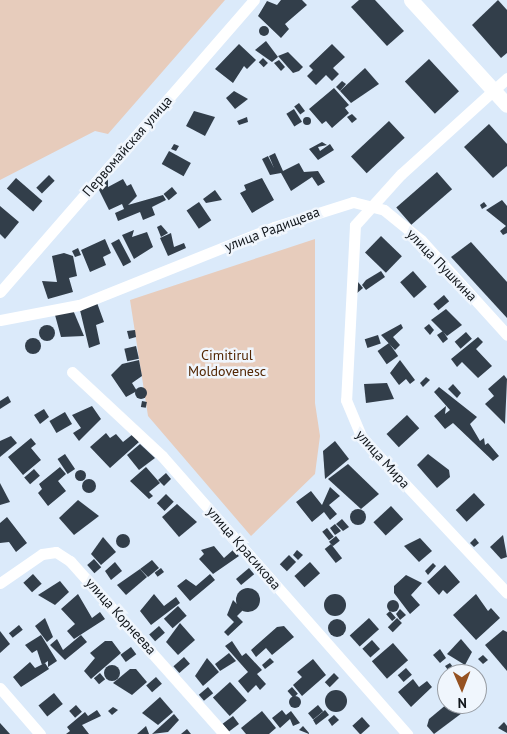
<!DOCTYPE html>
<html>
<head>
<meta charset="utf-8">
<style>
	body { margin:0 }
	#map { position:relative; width:507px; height:734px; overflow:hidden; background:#dbeafa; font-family:"PT Sans",sans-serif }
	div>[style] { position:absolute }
	.green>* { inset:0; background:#e7ccbc }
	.building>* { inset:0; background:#323e4a; transform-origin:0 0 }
	.round { border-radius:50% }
	.street>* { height:11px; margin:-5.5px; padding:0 5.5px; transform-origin:5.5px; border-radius:5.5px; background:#fff }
	.secondary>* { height:15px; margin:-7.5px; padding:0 7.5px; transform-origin:7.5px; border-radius:7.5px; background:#fff }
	span { translate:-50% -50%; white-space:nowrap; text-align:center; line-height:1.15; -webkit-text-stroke:5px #f0f6fd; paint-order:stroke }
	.street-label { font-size:14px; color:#11161b }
	.park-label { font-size:14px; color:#522603 }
	.north { position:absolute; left:437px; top:664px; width:50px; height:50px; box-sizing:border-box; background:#f0f6fd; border:1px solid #979ca3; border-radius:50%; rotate:179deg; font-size:14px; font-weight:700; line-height:20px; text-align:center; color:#11161b }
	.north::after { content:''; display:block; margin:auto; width:18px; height:22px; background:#955222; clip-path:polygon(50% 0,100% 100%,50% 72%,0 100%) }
</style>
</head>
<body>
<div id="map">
	<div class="green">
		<i style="clip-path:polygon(0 0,225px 0,108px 134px,95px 131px,0 180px)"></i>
		<i style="clip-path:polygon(315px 239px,315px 403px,320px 436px,315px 474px,251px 536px,148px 416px,130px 300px)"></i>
	</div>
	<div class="building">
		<i style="clip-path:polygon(281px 0,302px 0,307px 5px,285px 24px,289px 29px,281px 38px,258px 16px,267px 1px,277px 5px)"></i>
		<i style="clip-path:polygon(359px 0,375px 0,404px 31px,387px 46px,351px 7px)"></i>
		<i style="clip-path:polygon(498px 0,507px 10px,507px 53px,501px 58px,472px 25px)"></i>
		<i class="round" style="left:259px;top:26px;width:10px;height:10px"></i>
		<i style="clip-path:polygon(266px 41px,278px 57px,272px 62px,255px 50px)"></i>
		<i style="clip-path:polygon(239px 44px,256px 60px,247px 69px,244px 66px,233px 83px,215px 69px)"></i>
		<i style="clip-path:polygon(332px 44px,345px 57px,333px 68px,339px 74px,332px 81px,326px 75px,316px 85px,307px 76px,313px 70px,309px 66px)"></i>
		<i style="clip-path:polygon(288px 52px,303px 67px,299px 71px,293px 73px,278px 56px)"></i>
		<i style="left:263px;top:58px;width:7px;height:6px;rotate:45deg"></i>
		<i style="left:429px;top:59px;width:44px;height:33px;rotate:47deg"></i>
		<i style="clip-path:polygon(279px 60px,285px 67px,281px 71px,274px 63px)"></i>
		<i style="clip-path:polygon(365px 68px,379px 84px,351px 103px,340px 91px)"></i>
		<i style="clip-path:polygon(342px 81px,346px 84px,340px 91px,336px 87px)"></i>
		<i style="clip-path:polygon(334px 88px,349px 105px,345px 108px,349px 113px,332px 128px,326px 121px,322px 124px,309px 109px)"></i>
		<i style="clip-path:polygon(234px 91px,248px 99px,235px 109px,226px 98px)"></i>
		<i style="left:299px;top:103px;width:10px;height:6px;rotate:53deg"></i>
		<i style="left:294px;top:109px;width:15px;height:9px;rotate:58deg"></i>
		<i style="clip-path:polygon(194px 111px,215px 117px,205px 136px,186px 126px)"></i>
		<i style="clip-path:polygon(352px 114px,357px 119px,352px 123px,347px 117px)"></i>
		<i class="round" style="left:303px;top:117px;width:8px;height:8px"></i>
		<i style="clip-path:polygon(247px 117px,248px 122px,239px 125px,237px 121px)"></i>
		<i style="left:389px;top:121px;width:23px;height:52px;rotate:47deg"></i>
		<i style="clip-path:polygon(489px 124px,507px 144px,507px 166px,493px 178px,464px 147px)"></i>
		<i style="clip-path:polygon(322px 142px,327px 145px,318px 147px,320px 151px,330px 144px,334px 150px,318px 160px,309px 149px)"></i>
		<i style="clip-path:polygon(174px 144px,179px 146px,176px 151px,171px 149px)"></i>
		<i style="left:169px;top:151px;width:25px;height:15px;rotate:29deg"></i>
		<i style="clip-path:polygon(275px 153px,283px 171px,299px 163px,304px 172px,318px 171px,325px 182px,318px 186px,312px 177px,291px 191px,281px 173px,270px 175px,262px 159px,268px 156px,274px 168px,269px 156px)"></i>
		<i style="left:437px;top:172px;width:23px;height:54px;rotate:49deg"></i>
		<i style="left:49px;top:175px;width:8px;height:18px;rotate:45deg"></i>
		<i style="left:16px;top:178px;width:35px;height:14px;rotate:41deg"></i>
		<i style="clip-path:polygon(108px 178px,108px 187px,123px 179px,127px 186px,131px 184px,137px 196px,128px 205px,163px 195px,166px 200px,152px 207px,155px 215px,143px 220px,140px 212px,118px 221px,115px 213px,124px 209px,122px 204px,109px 210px,96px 184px)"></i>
		<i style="clip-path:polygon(262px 178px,274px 200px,252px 213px,240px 193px,246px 190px,244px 185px)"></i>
		<i style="left:172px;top:187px;width:8px;height:11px;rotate:50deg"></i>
		<i style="clip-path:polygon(215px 190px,222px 200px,206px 203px,203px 199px)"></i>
		<i style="clip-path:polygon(502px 200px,507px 206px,507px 233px,503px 235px,500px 231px,506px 226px,486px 210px)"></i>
		<i style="left:199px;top:202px;width:22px;height:15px;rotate:56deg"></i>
		<i style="clip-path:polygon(484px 202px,487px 206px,482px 209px,480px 205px)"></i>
		<i style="clip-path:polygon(0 206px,19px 222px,5px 239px,0 234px)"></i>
		<i style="clip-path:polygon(161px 225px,168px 233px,161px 237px,157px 227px)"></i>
		<i style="clip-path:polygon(134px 230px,132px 237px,147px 232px,153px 247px,134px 259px,122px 235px)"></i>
		<i style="clip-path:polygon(171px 233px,174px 247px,184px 243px,186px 248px,168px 256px,160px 238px)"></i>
		<i style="left:381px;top:236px;width:29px;height:23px;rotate:44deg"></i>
		<i style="clip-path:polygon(105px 239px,111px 253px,103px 257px,106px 265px,90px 272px,81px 250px)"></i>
		<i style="left:119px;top:239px;width:26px;height:9px;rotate:62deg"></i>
		<i style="clip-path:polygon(471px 242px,507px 282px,507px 318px,451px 257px)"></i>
		<i style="clip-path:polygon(78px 248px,81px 255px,75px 257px,72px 251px)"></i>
		<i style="clip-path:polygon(64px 253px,73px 256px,77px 276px,69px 278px,73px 292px,48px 299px,42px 281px,57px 282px,52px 256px)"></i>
		<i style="clip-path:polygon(381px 271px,385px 277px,366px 290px,362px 285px,366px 280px)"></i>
		<i style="left:413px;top:271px;width:21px;height:17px;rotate:49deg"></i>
		<i style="clip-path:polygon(358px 282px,363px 288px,356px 294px,351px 287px)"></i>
		<i style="left:444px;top:295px;width:8px;height:14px;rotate:50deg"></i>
		<i style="clip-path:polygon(96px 300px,104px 322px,96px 325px,100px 344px,89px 348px,79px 306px)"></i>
		<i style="clip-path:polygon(446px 309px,462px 325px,447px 336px,431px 320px)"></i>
		<i style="clip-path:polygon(73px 310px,84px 336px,61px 337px,55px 315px)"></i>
		<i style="clip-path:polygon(401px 324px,403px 328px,393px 337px,400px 345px,395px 350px,381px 335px)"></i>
		<i style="clip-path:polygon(429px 324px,434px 330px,430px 335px,424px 328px)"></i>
		<i class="round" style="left:39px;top:325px;width:16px;height:16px"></i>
		<i style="clip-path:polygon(135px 330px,136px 337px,129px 339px,127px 331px)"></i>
		<i style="clip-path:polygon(443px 331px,448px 339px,443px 343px,437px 335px)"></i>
		<i style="left:466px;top:332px;width:9px;height:15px;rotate:49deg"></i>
		<i style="left:378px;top:335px;width:9px;height:14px;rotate:72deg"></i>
		<i style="clip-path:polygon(478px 337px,483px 342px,476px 349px,492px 366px,478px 378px,462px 362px,457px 367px,451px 359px)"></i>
		<i class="round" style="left:25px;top:338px;width:16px;height:16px"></i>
		<i style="left:389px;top:343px;width:16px;height:14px;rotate:55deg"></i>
		<i style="left:136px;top:346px;width:13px;height:12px;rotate:77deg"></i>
		<i style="clip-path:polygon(139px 360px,142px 376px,132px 383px,137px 391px,126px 397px,111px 375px,122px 364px)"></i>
		<i style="clip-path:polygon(400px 360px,415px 380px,410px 384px,406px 379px,399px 385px,390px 373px)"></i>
		<i style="clip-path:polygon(504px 375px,507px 379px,505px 424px,485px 404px,494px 396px,488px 389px)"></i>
		<i style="clip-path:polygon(426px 377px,430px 380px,423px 387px,420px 383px)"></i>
		<i style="clip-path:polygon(387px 383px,394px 399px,366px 403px,364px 384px)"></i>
		<i style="clip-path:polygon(453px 384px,461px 393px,457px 398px,448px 389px)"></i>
		<i class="round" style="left:135px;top:387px;width:12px;height:12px"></i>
		<i style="clip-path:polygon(439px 387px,477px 417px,470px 424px,480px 441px,484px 438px,485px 445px,488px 443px,499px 456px,493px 461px,453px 423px,445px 429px,434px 416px,446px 406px,445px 414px,450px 410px,434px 392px)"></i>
		<i style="clip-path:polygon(8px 396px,11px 402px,0 409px,0 401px)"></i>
		<i style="left:142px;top:401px;width:5px;height:6px;rotate:11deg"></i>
		<i style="clip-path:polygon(92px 406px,101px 419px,79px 441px,73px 433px,81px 428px,72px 415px)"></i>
		<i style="clip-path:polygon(44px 409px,49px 417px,40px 424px,34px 415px)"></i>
		<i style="left:65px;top:412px;width:14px;height:18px;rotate:60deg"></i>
		<i style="left:407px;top:415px;width:18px;height:28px;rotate:47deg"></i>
		<i style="clip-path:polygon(106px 433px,110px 438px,116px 434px,123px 442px,133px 434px,139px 442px,110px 468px,90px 447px)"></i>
		<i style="clip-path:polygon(11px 436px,17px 443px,0 457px,0 441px)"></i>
		<i style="clip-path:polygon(31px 438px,36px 444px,31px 448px,41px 460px,23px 475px,8px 457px)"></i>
		<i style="clip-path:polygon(335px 441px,349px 459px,325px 479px,323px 451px)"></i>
		<i style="clip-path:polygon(140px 444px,155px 458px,139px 470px,127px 455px)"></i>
		<i style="left:65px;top:454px;width:18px;height:9px;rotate:56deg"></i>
		<i style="clip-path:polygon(428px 454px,449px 470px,450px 477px,437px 488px,417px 465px)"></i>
		<i style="clip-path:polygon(348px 464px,379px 494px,361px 509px,328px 479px)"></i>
		<i style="clip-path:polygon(60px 467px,66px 474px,58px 481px,66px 491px,48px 506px,38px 493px,42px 489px,39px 484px)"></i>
		<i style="clip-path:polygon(146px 467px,160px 483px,149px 492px,153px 496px,149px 499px,130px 481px)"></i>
		<i style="left:34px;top:469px;width:9px;height:13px;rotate:49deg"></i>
		<i class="round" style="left:74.5px;top:469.5px;width:11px;height:11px"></i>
		<i style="clip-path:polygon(166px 473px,171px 479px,164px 486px,158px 480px)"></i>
		<i class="round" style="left:82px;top:479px;width:14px;height:14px"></i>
		<i style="clip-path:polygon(0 483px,10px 502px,0 505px)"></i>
		<i style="clip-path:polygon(330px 487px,340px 496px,329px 505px,337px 514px,330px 520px,324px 512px,312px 522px,296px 502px,311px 491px,322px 505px)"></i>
		<i style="left:474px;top:493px;width:16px;height:25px;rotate:47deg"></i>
		<i style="left:166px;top:494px;width:11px;height:13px;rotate:45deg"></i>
		<i style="clip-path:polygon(78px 500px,99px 516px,74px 535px,59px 518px)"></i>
		<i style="clip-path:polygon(177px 504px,197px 522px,179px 537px,162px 517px)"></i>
		<i style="left:391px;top:506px;width:18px;height:24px;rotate:47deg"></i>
		<i class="round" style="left:350px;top:509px;width:16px;height:16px"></i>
		<i style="clip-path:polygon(7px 517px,27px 543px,16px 552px,9px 542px,0 543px,0 523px)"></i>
		<i style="clip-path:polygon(342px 519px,349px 527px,343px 531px,336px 524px)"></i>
		<i style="clip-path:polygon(335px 524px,341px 531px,335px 535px,330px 528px)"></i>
		<i style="left:327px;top:528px;width:11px;height:6px;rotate:52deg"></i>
		<i class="round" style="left:116px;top:534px;width:14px;height:14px"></i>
		<i style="clip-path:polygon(503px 535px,507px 557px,501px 559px,490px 547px)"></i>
		<i style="left:336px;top:536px;width:6px;height:9px;rotate:51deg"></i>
		<i style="clip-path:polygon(103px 537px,116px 552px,101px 565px,91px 554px)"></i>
		<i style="clip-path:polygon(420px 538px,432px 551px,419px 562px,404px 546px)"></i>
		<i style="clip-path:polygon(475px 538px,479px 543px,474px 547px,470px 543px)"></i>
		<i style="left:331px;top:544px;width:18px;height:8px;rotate:52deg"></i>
		<i style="clip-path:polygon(214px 546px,224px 558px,233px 550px,239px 556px,213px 574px,199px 559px,204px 554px,201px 550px)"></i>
		<i style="clip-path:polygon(297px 550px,303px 555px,298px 560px,293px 555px)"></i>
		<i style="left:289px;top:555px;width:10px;height:13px;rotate:45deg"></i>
		<i style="left:94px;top:559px;width:11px;height:9px;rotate:49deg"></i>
		<i style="clip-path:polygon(152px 560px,159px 568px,148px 577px,140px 569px)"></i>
		<i style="clip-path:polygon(115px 562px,122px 571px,111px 580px,105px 571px)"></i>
		<i style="left:310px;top:562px;width:15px;height:21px;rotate:48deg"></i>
		<i style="clip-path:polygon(433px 563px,436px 566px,428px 575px,425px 571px)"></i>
		<i style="clip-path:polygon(445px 565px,460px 582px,447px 594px,443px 590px,439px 595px,427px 582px)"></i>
		<i style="left:161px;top:568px;width:5px;height:8px;rotate:53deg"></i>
		<i style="left:249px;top:568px;width:8px;height:17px;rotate:50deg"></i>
		<i style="clip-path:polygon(140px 569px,147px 577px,126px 595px,117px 585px)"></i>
		<i style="left:33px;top:574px;width:13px;height:13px;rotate:48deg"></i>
		<i style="clip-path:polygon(210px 574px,215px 580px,190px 601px,177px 586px,186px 579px,196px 586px)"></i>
		<i style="clip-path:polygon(406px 575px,422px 583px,411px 595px,420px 605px,410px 614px,394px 593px,394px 586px)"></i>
		<i style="clip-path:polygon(60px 581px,69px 592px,55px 605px,38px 595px)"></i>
		<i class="round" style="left:236px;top:588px;width:24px;height:24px"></i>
		<i class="round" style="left:324px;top:594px;width:22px;height:22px"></i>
		<i style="clip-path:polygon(78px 594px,92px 618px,100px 612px,105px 619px,74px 639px,67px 631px,75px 624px,61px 609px)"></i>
		<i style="clip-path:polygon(154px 594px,164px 606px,176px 597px,180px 603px,151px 625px,140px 611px)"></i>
		<i style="clip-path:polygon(476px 594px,488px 611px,491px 608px,500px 618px,476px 640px,453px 615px)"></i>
		<i class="round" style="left:387px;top:600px;width:12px;height:12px"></i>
		<i style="clip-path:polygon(233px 600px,243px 610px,237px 616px,243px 622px,228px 636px,224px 632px,234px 622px,227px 615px)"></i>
		<i style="left:178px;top:606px;width:13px;height:19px;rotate:48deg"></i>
		<i style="clip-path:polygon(400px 609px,406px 615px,400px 620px,396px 614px)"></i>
		<i style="left:390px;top:611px;width:9px;height:5px;rotate:49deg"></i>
		<i style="clip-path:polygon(45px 618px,53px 637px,47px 642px,35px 626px)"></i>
		<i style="left:369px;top:618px;width:15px;height:26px;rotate:48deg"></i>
		<i style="left:397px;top:618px;width:7px;height:13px;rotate:45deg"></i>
		<i class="round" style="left:328px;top:619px;width:18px;height:18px"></i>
		<i style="clip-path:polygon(180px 623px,195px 640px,178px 655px,166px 642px)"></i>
		<i style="left:19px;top:625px;width:6px;height:13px;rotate:51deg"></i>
		<i style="left:159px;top:626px;width:9px;height:13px;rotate:49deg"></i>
		<i style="clip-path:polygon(284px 626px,294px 637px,272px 655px,266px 648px,256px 657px,251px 650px,277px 627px)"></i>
		<i style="clip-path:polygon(503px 630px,507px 632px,507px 671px,485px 645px)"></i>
		<i style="clip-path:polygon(0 631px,10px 644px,0 653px)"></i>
		<i style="clip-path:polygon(41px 635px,57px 661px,48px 667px,48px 661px,42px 665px,37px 650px,32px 653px,25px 645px)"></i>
		<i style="clip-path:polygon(81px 635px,87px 642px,65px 660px,50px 645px,57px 639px,63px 650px)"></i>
		<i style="clip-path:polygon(461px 639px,472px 652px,465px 665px,447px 654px)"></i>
		<i style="left:372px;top:640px;width:12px;height:13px;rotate:48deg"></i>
		<i style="clip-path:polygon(105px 641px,112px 641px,121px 653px,91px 679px,84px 671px,95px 658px,90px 653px)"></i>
		<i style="clip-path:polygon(232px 641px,242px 656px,246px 653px,262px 670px,257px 674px,266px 684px,260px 690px,256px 685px,248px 693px,238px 681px,248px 672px,225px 646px)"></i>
		<i style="left:393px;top:643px;width:23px;height:28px;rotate:49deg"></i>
		<i style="left:131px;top:647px;width:9px;height:13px;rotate:54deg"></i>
		<i style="clip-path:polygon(440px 649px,446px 658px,440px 663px,433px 655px)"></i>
		<i style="clip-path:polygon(229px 653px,236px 661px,220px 671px,215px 664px)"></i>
		<i style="clip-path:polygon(483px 655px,488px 660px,483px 664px,478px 659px)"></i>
		<i style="left:184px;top:657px;width:9px;height:14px;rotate:49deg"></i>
		<i style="clip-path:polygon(207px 658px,219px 672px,203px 686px,195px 676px)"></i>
		<i style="clip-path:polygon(270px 658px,274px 662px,265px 669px,262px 665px)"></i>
		<i style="clip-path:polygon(313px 659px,326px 675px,302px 696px,293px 685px,302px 677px,297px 672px)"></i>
		<i style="clip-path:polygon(30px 662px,35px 668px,45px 663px,49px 669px,21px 687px,13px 677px)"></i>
		<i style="clip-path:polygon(450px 663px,455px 670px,451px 674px,445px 666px)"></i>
		<i class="round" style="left:104px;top:665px;width:16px;height:16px"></i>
		<i style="left:406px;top:668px;width:9px;height:11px;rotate:49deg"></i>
		<i style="clip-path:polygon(130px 669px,136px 669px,147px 682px,132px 695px,113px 683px)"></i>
		<i style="left:100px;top:673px;width:8px;height:8px;rotate:50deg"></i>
		<i style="left:334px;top:673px;width:7px;height:13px;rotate:45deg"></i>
		<i style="left:156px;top:677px;width:9px;height:13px;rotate:49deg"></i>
		<i style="clip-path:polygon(413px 679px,419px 687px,427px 681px,432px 687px,411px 707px,398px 692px)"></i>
		<i style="left:230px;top:682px;width:25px;height:23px;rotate:48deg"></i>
		<i style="left:208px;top:687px;width:8px;height:12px;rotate:50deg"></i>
		<i style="left:292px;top:687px;width:9px;height:6px;rotate:49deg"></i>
		<i class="round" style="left:325px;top:690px;width:22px;height:22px"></i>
		<i style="left:54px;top:693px;width:14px;height:20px;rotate:51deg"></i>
		<i class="round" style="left:289px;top:696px;width:12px;height:12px"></i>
		<i style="clip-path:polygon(160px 697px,173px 712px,158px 725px,142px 713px)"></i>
		<i style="clip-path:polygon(447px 704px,474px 704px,434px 734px,427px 726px,429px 719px)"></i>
		<i style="left:76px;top:705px;width:9px;height:9px;rotate:49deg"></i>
		<i style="left:318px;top:705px;width:8px;height:13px;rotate:50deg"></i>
		<i style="clip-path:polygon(113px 707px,118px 710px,112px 715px,108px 711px)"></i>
		<i style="clip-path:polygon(97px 710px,101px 716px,82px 725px,89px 734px,66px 734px,70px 731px,67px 727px,85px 712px,88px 716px)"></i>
		<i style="clip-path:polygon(282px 710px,286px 715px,291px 711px,300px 723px,293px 726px,290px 719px,280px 728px,272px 718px)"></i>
		<i style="clip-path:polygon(325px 710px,329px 715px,316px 725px,313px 720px)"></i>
		<i style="clip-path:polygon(262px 711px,276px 728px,269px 734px,246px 734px,241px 728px)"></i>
		<i style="clip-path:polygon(174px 714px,179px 720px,168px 732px,152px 734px)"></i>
		<i style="clip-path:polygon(334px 715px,339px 720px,332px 726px,328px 720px)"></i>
		<i style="left:233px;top:716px;width:10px;height:13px;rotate:53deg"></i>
		<i style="left:362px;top:717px;width:12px;height:13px;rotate:48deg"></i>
		<i style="clip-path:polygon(504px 722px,507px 726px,507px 733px,498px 728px)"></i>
		<i style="clip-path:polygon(0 723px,10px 734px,0 734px)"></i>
		<i style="clip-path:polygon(146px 726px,149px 734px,137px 734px)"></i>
		<i style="clip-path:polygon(303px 726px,309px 733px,309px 734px,299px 730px)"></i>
		<i style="clip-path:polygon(187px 729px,191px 734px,181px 734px)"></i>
	</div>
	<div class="street">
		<i style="left:507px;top:78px;width:143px;rotate:137.8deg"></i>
		<i style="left:401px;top:174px;width:69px;rotate:132deg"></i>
		<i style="left:355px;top:225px;width:175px;rotate:92.9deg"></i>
		<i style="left:346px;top:400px;width:41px;rotate:67.2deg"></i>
		<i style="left:362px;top:438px;width:212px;rotate:46.9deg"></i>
		<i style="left:0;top:292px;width:387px;rotate:-49deg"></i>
		<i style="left:0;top:320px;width:80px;rotate:-10.8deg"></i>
		<i style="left:79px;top:305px;width:210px;rotate:-21.8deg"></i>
		<i style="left:274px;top:227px;width:83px;rotate:-17.6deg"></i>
		<i style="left:353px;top:202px;width:32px;rotate:14deg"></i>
		<i style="left:384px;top:210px;width:48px;rotate:39deg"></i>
		<i style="left:421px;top:240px;width:128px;rotate:47.8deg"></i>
		<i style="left:72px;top:372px;width:123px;rotate:43deg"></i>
		<i style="left:162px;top:456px;width:371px;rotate:48.6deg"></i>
		<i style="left:0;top:583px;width:51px;rotate:-34.6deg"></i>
		<i style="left:42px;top:554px;width:14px;rotate:-8deg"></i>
		<i style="left:56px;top:552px;width:17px;rotate:33deg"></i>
		<i style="left:70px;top:561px;width:232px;rotate:48.3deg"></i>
		<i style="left:0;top:688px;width:61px;rotate:49deg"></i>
	</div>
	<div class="secondary">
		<i style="left:411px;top:0;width:142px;rotate:47.6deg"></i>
	</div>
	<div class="street-label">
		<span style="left:127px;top:146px;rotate:-49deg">Первомайская улица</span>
		<span style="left:272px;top:229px;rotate:-21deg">улица Радищева</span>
		<span style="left:442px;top:265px;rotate:46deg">улица Пушкина</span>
		<span style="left:383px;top:459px;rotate:48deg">улица Мира</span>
		<span style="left:244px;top:548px;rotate:49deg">улица Красикова</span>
		<span style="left:121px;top:616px;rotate:48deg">улица Корнеева</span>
	</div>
	<div class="park-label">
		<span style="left:227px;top:363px">Cimitirul<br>Moldovenesc</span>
	</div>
	<div class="north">N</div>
</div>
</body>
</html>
